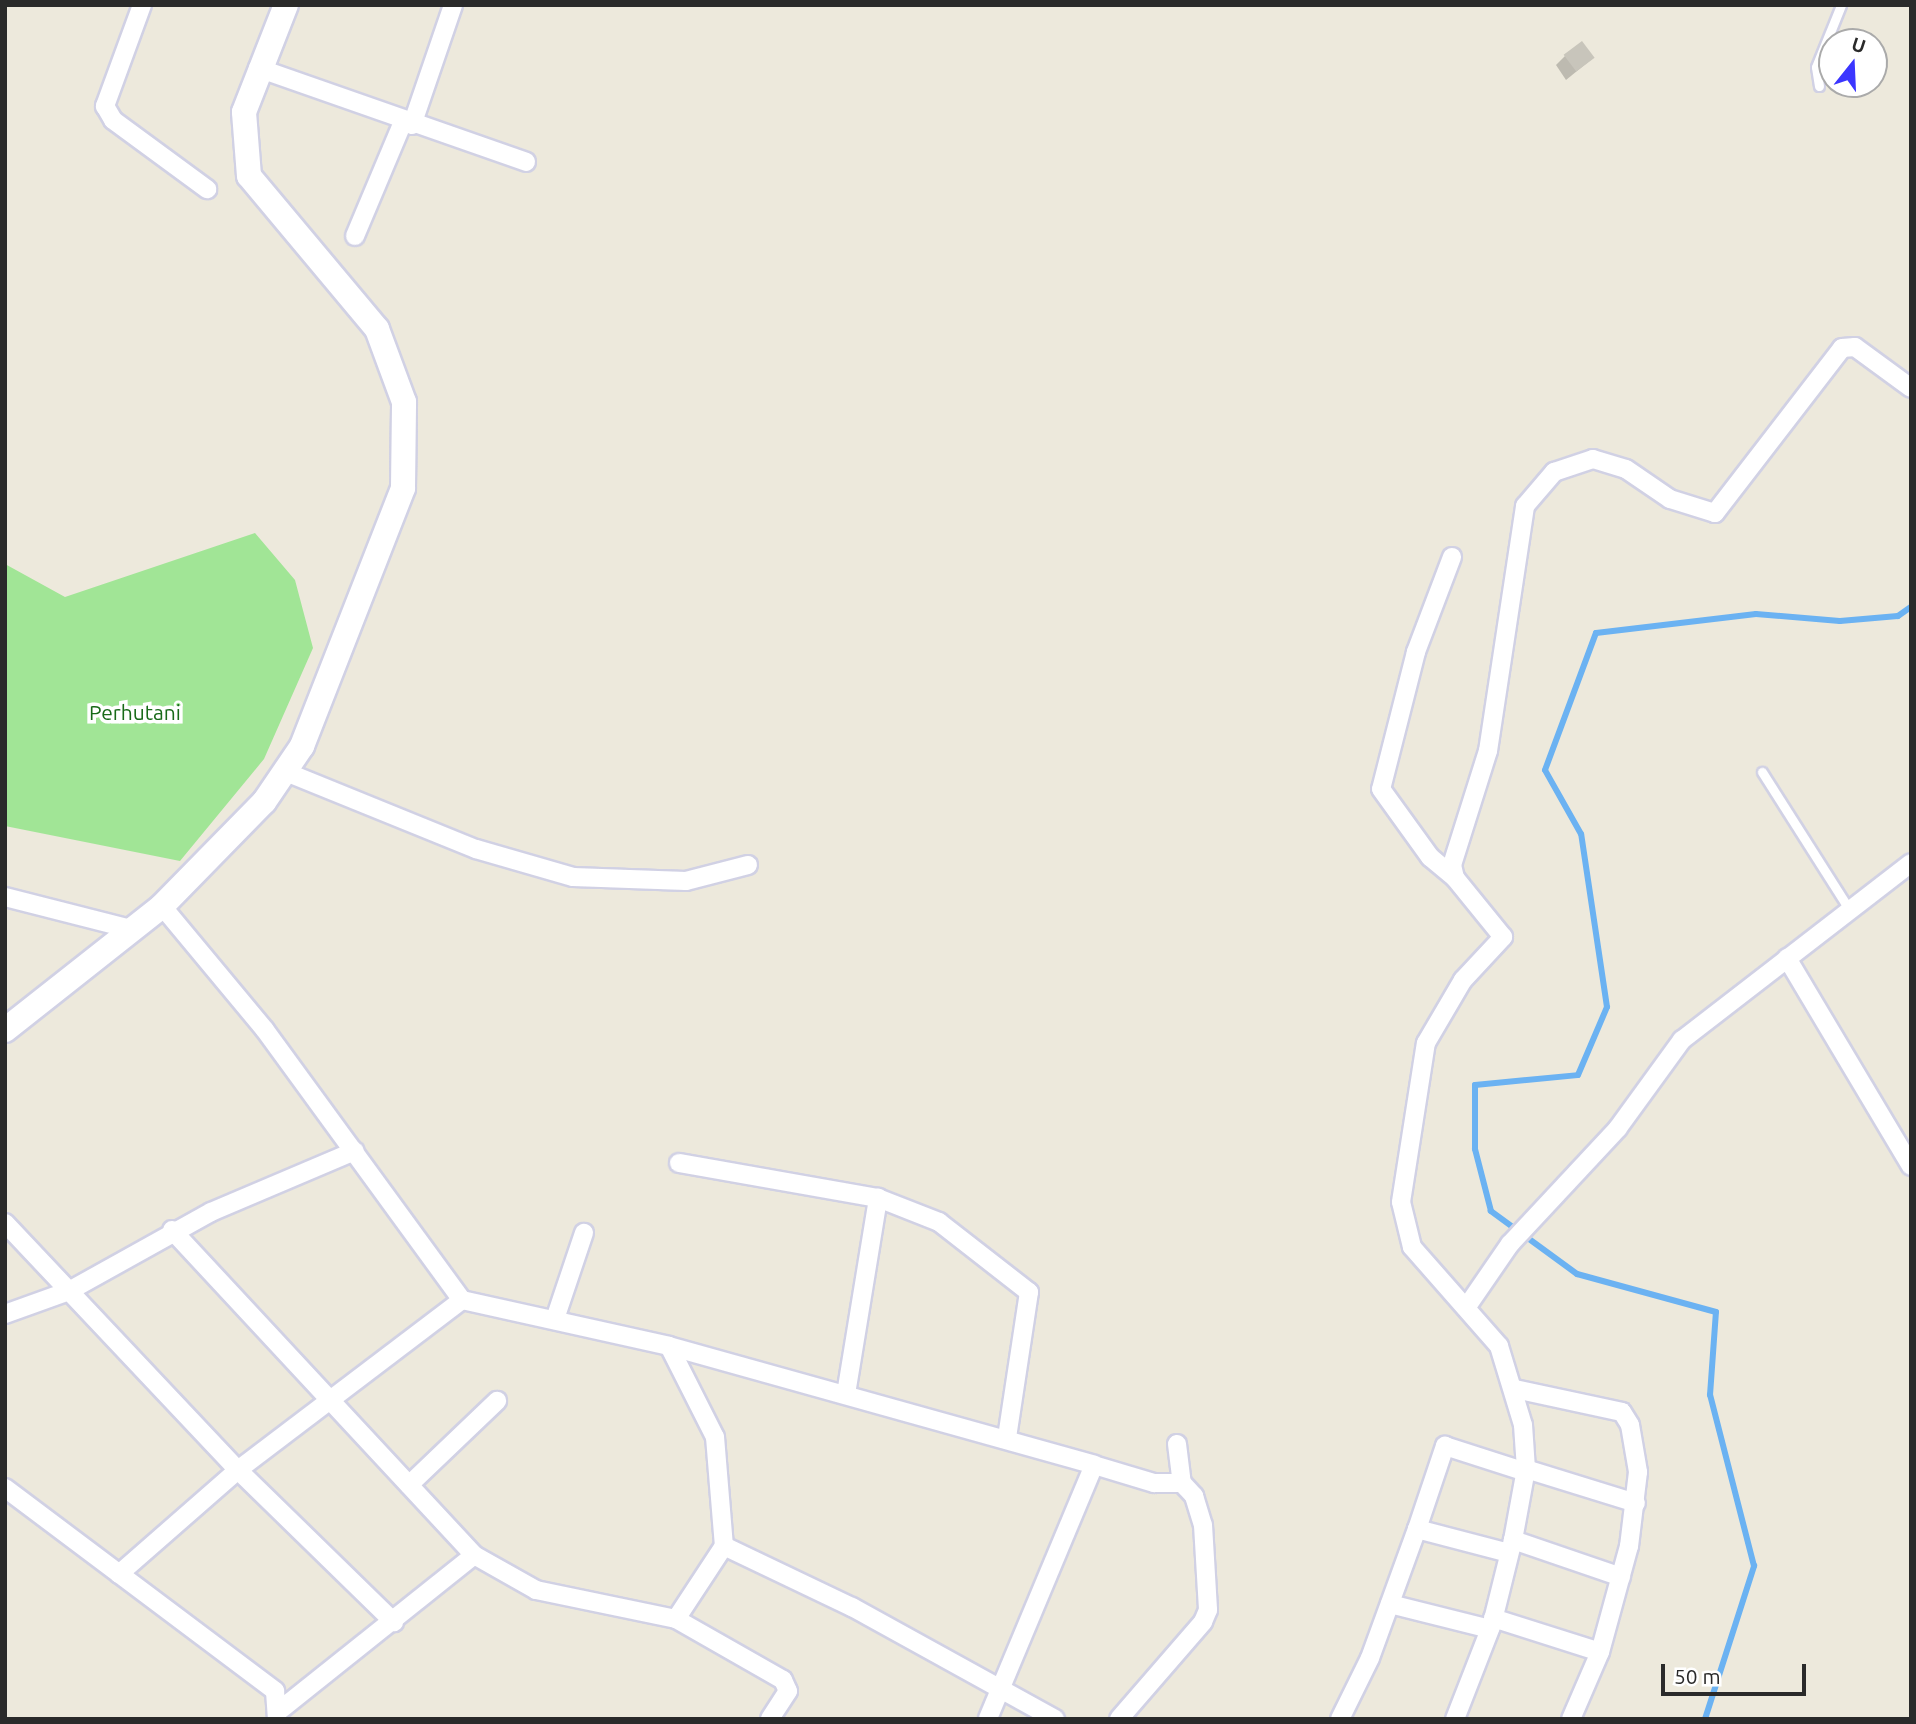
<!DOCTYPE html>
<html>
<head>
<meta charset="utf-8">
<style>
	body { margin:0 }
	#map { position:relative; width:1916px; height:1724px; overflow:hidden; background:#ede9dc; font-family:Ubuntu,sans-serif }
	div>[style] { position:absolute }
	.green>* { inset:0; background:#a1e596 }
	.shadow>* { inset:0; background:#0003 }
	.stream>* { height:6px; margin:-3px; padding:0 3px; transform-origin:3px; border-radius:3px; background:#6bb2f2 }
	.building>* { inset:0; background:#c8c5bb; transform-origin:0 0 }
	.roads { filter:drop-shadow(2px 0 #d1d1e4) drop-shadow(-2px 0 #d1d1e4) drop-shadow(0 2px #d1d1e4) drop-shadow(0 -2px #d1d1e4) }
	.lane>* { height:9px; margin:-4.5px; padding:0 4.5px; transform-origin:4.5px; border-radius:4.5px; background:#fff }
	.street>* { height:18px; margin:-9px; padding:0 9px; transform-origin:9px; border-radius:9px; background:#fff }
	.secondary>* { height:24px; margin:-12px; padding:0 12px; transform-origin:12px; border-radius:12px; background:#fff }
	span { translate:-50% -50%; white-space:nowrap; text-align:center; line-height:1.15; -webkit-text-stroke:7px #fff; paint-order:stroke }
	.park-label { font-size:21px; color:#186a18 }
	.frame { position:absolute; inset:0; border:7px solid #2a2a2a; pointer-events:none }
	.north { position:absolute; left:1818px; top:28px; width:70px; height:70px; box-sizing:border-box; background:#fff; border:2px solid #aaa; border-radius:50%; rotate:18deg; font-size:19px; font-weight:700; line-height:28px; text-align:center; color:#2a2a2a }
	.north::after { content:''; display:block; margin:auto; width:24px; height:32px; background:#3b36ff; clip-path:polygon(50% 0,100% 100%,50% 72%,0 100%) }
	.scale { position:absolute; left:1661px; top:1664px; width:145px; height:32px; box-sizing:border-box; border:4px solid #2a2a2a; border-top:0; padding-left:9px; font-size:21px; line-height:24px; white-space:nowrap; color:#2a2a2a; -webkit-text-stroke:5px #fff; paint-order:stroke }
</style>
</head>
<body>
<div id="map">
	<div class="green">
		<i style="clip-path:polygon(255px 533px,295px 580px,313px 648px,264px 759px,180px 861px,5px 826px,5px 564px,65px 597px)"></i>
	</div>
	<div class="shadow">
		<i style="clip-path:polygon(1565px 56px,1593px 58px,1566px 80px,1556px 65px)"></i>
	</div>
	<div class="stream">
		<i style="left:1705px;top:1719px;width:161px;rotate:-72.2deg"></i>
		<i style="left:1754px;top:1566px;width:177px;rotate:-104.4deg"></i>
		<i style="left:1710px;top:1395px;width:83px;rotate:-85.9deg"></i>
		<i style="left:1716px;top:1312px;width:144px;rotate:-164.7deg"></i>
		<i style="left:1577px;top:1274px;width:107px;rotate:-143.8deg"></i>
		<i style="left:1491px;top:1211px;width:64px;rotate:-104.5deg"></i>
		<i style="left:1475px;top:1149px;width:64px;rotate:-90deg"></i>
		<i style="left:1475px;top:1085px;width:103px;rotate:-5.5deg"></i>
		<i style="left:1578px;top:1075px;width:74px;rotate:-66.9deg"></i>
		<i style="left:1607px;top:1007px;width:175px;rotate:-98.5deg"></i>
		<i style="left:1581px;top:834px;width:73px;rotate:-119.4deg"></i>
		<i style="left:1545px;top:770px;width:146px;rotate:-69.6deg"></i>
		<i style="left:1596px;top:633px;width:161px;rotate:-6.8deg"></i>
		<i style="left:1756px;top:614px;width:84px;rotate:4.8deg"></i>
		<i style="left:1840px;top:621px;width:58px;rotate:-4.9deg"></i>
		<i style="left:1898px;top:616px;width:16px;rotate:-35deg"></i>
	</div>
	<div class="building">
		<i style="left:1582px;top:41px;width:21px;height:23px;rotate:53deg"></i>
	</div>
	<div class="roads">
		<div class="lane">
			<i style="left:1819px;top:86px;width:19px;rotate:-99deg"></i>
			<i style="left:1816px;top:67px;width:67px;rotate:-68deg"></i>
			<i style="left:1762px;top:772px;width:166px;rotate:57.6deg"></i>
		</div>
		<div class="street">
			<i style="left:142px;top:5px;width:108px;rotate:110.1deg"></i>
			<i style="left:105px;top:106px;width:16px;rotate:60deg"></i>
			<i style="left:113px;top:120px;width:117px;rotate:36.3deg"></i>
			<i style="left:258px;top:68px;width:284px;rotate:19.3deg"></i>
			<i style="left:412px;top:125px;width:127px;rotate:-71.1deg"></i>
			<i style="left:355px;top:236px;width:124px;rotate:-67.2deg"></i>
			<i style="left:1452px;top:557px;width:102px;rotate:110.8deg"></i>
			<i style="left:1416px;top:652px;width:141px;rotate:104.3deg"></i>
			<i style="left:1381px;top:789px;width:84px;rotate:54.2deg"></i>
			<i style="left:1430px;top:857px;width:33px;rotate:40deg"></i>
			<i style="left:286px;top:772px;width:205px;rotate:22.1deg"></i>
			<i style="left:476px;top:849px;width:101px;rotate:16.1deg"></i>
			<i style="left:573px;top:877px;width:113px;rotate:2deg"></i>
			<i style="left:686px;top:881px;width:64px;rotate:-14.5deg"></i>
			<i style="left:5px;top:897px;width:133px;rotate:14.3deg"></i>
			<i style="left:162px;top:906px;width:161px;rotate:50.3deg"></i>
			<i style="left:265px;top:1030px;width:334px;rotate:53.9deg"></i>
			<i style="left:462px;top:1300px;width:212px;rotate:12.5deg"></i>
			<i style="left:669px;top:1346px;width:102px;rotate:63.2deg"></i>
			<i style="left:715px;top:1437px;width:109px;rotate:85.3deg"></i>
			<i style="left:724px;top:1546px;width:142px;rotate:25.5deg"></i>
			<i style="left:852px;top:1607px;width:232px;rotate:28.9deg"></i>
			<i style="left:1787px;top:958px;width:242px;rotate:59.2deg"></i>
			<i style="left:679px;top:1163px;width:202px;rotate:10deg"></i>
			<i style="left:5px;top:1223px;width:340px;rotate:46.7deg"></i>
			<i style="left:238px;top:1470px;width:218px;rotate:44.3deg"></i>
			<i style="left:172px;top:1230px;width:444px;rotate:47.1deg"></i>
			<i style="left:474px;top:1555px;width:71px;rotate:29.4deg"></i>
			<i style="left:536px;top:1590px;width:143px;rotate:11.7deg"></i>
			<i style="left:676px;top:1619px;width:123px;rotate:29.7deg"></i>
			<i style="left:783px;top:1680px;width:12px;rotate:66deg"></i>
			<i style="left:788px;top:1691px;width:33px;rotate:123deg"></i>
			<i style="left:1468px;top:1305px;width:74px;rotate:-55.5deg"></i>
			<i style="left:1510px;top:1244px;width:158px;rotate:-47deg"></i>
			<i style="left:1618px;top:1128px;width:109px;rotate:-54deg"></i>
			<i style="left:1682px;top:1040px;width:289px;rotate:-37.7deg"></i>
			<i style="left:5px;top:1314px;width:68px;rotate:-19.8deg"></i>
			<i style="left:69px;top:1291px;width:162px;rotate:-29.1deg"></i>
			<i style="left:211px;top:1212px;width:156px;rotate:-23deg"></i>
			<i style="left:555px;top:1319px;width:91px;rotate:-71.4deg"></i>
			<i style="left:669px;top:1346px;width:441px;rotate:15.6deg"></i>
			<i style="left:1094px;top:1465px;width:275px;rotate:112.7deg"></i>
			<i style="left:1515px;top:1389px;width:109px;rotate:12.1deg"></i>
			<i style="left:1622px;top:1412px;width:15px;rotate:58deg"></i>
			<i style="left:1630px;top:1425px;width:48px;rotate:80.3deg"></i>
			<i style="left:1638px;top:1472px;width:75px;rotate:96.9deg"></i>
			<i style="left:1629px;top:1546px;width:110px;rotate:105.3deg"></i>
			<i style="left:1600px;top:1652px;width:73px;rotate:113.4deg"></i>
			<i style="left:846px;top:1394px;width:199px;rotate:-80.7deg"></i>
			<i style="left:878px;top:1198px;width:66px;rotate:21.5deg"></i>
			<i style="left:939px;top:1222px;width:114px;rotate:37.9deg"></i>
			<i style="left:1029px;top:1292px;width:148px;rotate:98.6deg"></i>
			<i style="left:1177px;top:1444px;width:39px;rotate:83deg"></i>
			<i style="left:1094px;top:1465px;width:63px;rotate:16.7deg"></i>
			<i style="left:1154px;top:1483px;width:28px"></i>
			<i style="left:1182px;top:1483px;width:18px;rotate:47deg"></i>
			<i style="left:1194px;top:1496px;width:30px;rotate:73deg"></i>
			<i style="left:1203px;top:1525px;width:85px;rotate:86.6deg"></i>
			<i style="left:1208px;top:1610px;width:13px;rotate:113deg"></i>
			<i style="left:1203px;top:1622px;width:128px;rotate:130.9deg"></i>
			<i style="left:1526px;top:1469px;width:115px;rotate:17.2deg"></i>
			<i style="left:409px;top:1485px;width:122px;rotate:-43.7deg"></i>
			<i style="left:5px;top:1488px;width:338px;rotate:36.9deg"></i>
			<i style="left:275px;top:1691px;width:28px;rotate:86deg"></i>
			<i style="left:1417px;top:1529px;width:88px;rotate:-71.4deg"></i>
			<i style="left:1445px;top:1446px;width:85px;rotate:17.8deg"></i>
			<i style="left:1513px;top:1540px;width:114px;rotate:18.9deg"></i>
			<i style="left:119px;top:1574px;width:158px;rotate:-41.2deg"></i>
			<i style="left:238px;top:1470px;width:281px;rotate:-37.2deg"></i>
			<i style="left:1390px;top:1604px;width:103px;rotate:14deg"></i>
			<i style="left:1493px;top:1618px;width:112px;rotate:17.6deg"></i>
			<i style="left:676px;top:1619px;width:87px;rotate:-56.7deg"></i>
			<i style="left:280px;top:1710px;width:248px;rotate:-38.6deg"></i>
			<i style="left:1340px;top:1719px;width:68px;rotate:-63.8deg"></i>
			<i style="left:1370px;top:1658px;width:137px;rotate:-70deg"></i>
			<i style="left:1417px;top:1529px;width:95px;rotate:14.6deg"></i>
			<i style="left:1455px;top:1719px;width:102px;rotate:-68.7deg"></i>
			<i style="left:1492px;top:1624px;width:87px;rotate:-76deg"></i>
			<i style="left:1513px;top:1540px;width:72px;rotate:-79.6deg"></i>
			<i style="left:1526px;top:1469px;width:44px;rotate:-93.9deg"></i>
			<i style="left:1523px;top:1425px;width:83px;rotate:-106.9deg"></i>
			<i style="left:1499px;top:1346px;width:132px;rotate:-131.3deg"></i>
			<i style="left:1412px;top:1247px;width:46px;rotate:-103.7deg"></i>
			<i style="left:1401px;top:1202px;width:161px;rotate:-81.1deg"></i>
			<i style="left:1426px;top:1043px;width:73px;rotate:-59.6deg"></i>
			<i style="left:1463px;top:980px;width:59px;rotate:-47.1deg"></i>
			<i style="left:1503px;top:937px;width:76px;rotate:-129.1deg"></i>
			<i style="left:1455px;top:878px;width:13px;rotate:-103deg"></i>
			<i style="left:1452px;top:865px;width:120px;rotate:-72.5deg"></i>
			<i style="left:1488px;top:751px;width:248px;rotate:-81.4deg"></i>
			<i style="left:1525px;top:506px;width:45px;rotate:-49.5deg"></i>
			<i style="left:1554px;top:472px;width:41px;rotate:-18.4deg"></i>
			<i style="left:1593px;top:459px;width:34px;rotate:17deg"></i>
			<i style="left:1626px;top:469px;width:53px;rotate:34.3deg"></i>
			<i style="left:1670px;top:499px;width:47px;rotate:17.3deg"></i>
			<i style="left:1715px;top:513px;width:208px;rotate:-52.4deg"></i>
			<i style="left:1842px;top:348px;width:13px;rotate:-4deg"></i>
			<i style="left:1855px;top:347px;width:69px;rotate:36.2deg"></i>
		</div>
		<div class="secondary">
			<i style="left:5px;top:1030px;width:200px;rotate:-38.3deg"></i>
			<i style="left:162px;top:906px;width:146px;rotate:-45.6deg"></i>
			<i style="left:264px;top:802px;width:68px;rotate:-55.8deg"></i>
			<i style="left:302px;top:746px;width:277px;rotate:-68.6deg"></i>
			<i style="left:403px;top:488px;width:86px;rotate:-89.3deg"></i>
			<i style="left:404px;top:402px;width:78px;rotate:-110.3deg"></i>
			<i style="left:377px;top:329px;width:199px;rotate:-129.9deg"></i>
			<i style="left:249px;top:176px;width:64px;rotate:-94.5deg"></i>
			<i style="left:244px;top:112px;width:115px;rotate:-68.6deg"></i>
		</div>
	</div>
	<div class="park-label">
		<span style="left:135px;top:712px">Perhutani</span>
	</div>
	<div class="frame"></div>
	<div class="north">U</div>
	<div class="scale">50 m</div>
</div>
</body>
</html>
